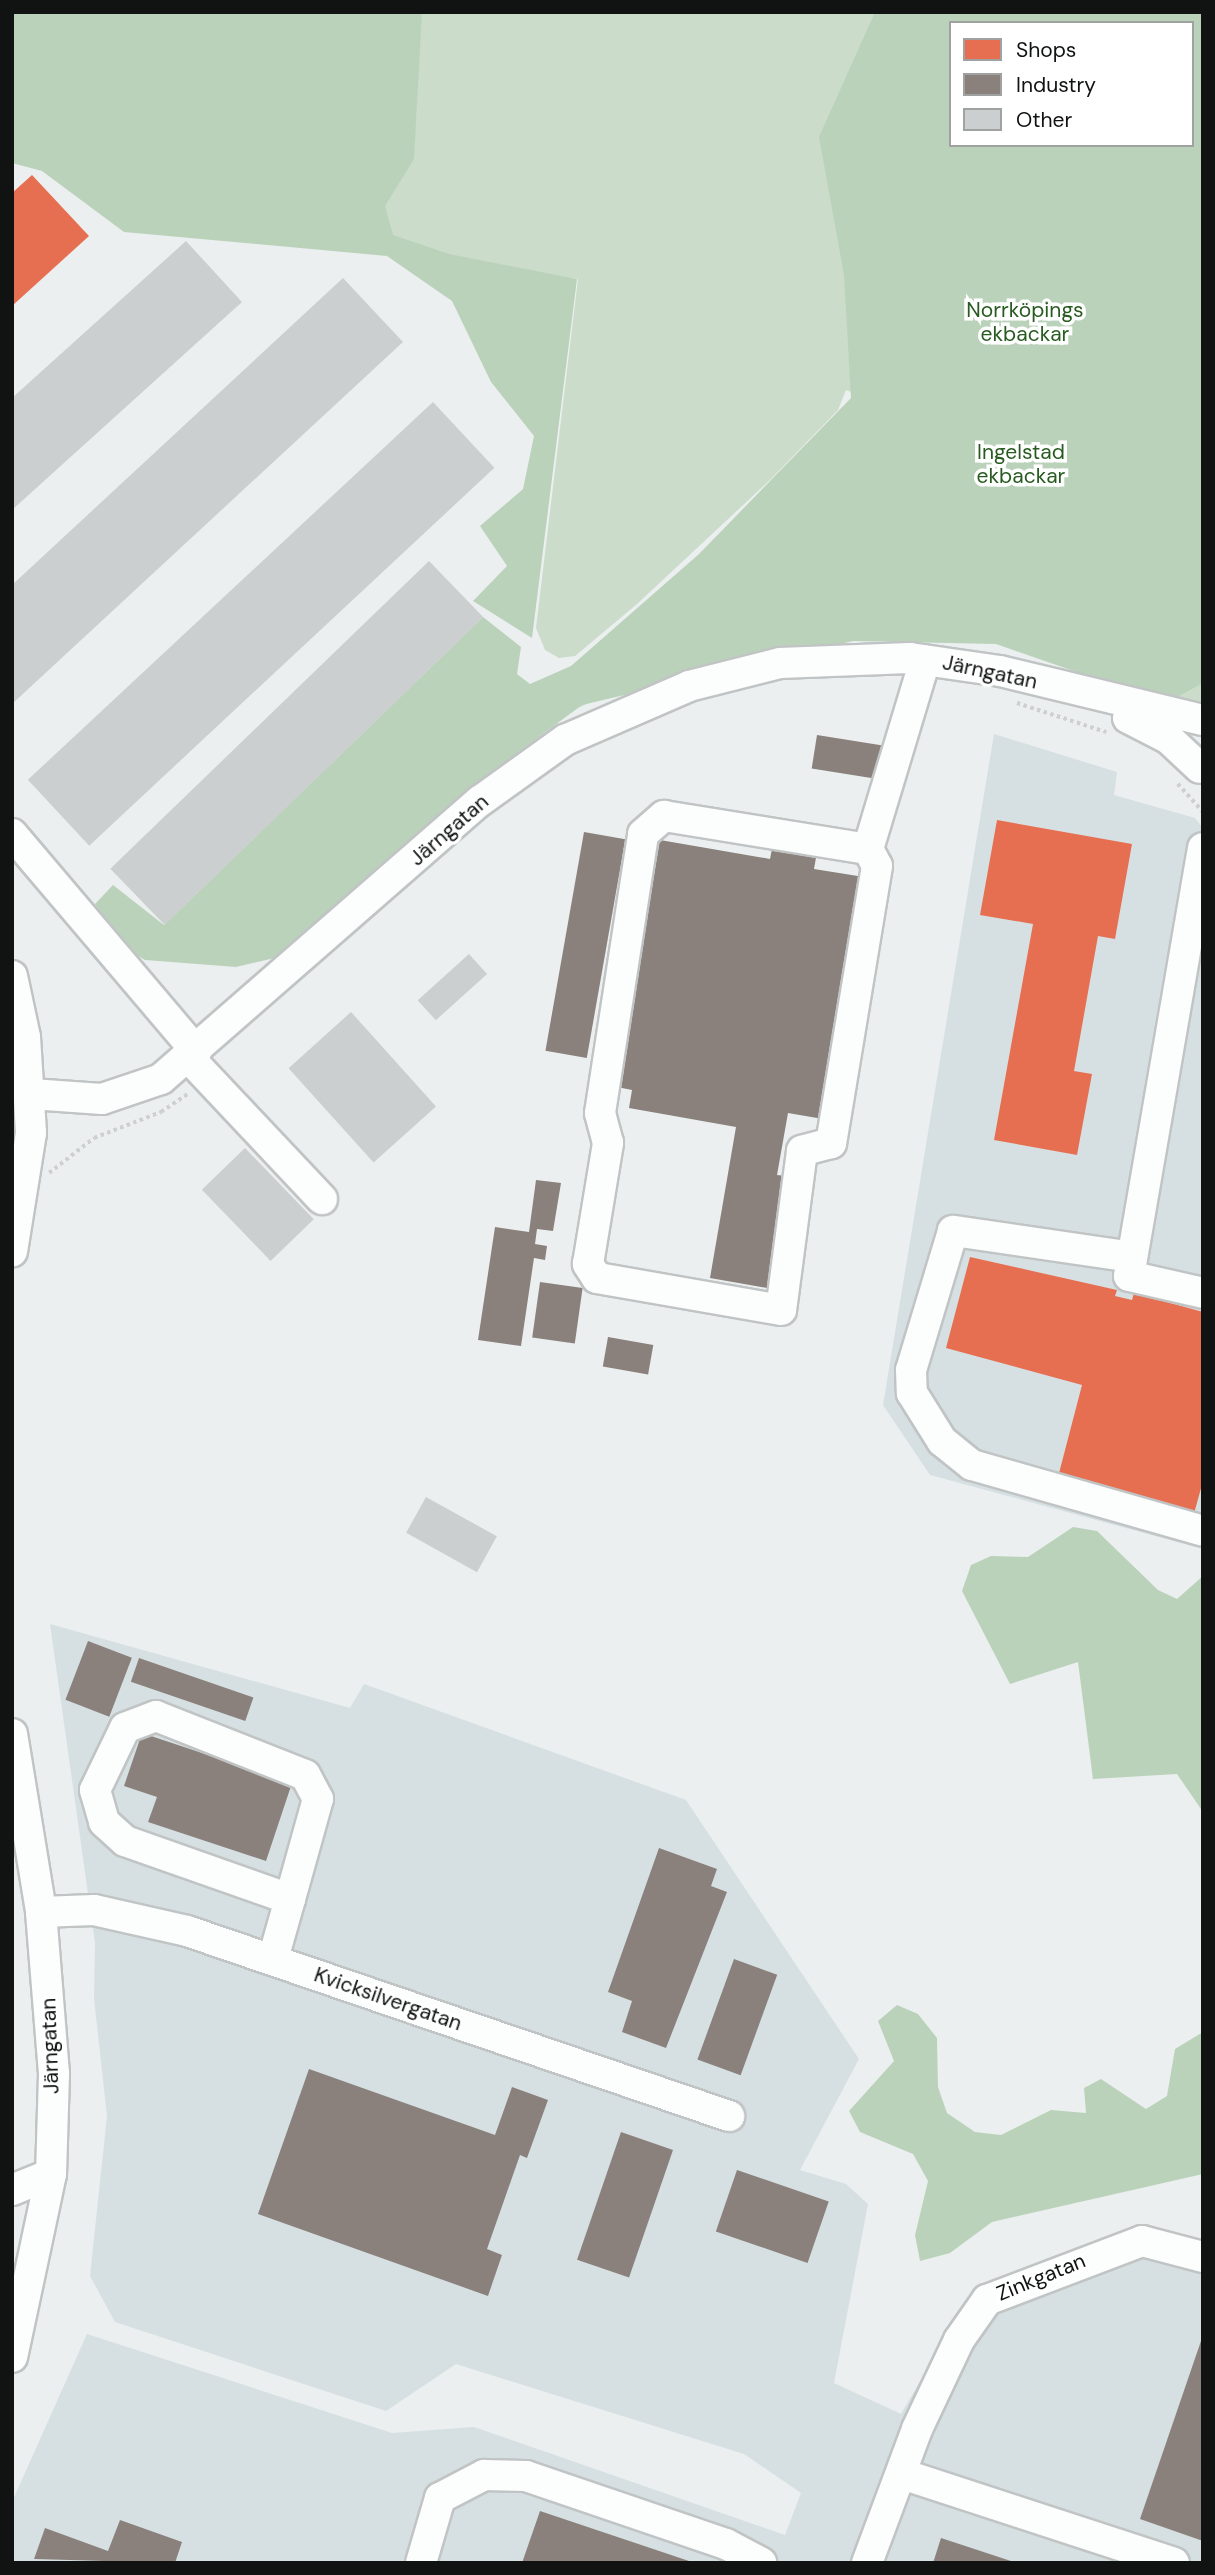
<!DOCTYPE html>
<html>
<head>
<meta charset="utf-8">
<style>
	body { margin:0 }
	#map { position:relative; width:1215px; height:2575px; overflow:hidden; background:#ebeff0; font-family:"DM Sans",sans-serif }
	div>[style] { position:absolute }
	.built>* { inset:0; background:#d6e0e2 }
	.green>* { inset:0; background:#cbdcca }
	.forest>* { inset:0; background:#bbd2ba }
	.shops>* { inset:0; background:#e76f51 }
	.industry>* { inset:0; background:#8a817c; transform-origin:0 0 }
	.building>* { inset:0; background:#cccfcf; transform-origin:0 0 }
	.path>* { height:3.5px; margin-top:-1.75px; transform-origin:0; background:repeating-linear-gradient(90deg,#cecfcf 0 3.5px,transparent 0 7px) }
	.roads { filter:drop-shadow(2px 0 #c1c4c4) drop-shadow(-2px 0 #c1c4c4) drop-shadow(0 2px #c1c4c4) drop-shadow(0 -2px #c1c4c4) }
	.minor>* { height:30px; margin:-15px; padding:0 15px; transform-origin:15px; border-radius:15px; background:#fcfdfd }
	span { translate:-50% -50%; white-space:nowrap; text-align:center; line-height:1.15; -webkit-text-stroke:7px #fff; paint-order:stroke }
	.park-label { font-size:21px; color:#285b20 }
	.street-label { font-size:21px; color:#111313 }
	.frame { position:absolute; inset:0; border:14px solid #111313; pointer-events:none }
	.legend { position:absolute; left:949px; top:21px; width:245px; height:126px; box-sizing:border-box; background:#fff; border:2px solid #a0a1a1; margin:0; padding:9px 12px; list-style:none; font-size:21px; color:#111313 }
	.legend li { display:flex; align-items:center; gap:14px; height:35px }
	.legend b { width:35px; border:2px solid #a0a1a1 }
</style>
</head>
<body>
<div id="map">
	<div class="built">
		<i style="clip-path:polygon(994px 734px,1117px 772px,1114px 795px,1195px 818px,1203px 828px,1203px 1549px,930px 1475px,883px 1405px)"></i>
		<i style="clip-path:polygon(50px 1624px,350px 1708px,364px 1684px,686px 1800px,859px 2059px,800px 2170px,846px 2184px,868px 2204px,834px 2383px,901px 2414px,975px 2287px,1144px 2228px,1203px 2244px,1203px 2563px,12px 2563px,12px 2502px,87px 2334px,392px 2433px,474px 2427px,785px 2535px,801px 2493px,744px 2454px,456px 2364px,386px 2411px,115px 2322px,90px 2276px,107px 2116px,94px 1998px,95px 1943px)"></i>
	</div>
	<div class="green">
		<i style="clip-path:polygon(evenodd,12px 12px,1203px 12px,1203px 707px,1196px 714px,996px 642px,898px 634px,665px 667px,576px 709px,530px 740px,865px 397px,846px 390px,838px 410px,770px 480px,637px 604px,575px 656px,559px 658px,545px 650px,536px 628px,578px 279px,147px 222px,12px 12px,951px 23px,1192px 23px,1192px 145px,951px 145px,951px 23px)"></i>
	</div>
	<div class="forest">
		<i style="clip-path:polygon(12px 12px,422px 12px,414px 159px,385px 206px,393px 235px,449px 254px,577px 279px,532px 638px,473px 601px,507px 566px,480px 526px,523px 489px,534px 436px,491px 382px,452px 301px,387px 256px,124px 232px,42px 171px,12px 163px)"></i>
		<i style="clip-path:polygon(evenodd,875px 12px,1203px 12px,1203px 683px,1166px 703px,996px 644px,853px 641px,582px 705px,478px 782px,279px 957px,236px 967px,145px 960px,116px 943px,95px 904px,113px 885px,164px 925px,483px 617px,521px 647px,517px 674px,530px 684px,571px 666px,699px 554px,851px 398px,844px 275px,819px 137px,875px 12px,951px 23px,1192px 23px,1192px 145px,951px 145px,951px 23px)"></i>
		<i style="clip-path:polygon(1073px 1527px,1097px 1531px,1158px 1590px,1177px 1599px,1203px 1576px,1203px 1812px,1177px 1774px,1093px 1779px,1078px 1662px,1010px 1684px,962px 1591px,971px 1565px,991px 1556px,1028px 1557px)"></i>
		<i style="clip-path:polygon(897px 2005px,918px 2014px,937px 2038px,938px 2087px,947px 2113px,975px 2132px,1001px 2135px,1051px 2110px,1086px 2113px,1084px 2088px,1101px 2079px,1146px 2109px,1167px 2096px,1175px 2049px,1203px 2032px,1203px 2174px,992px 2222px,950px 2253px,920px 2261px,915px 2235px,928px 2181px,913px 2154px,860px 2132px,849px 2111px,894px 2061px,878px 2021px)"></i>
	</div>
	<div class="shops">
		<i style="clip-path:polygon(32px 175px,89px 236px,12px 306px,12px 193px)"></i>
		<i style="clip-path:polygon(997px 820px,1132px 844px,1115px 939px,1098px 936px,1074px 1071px,1092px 1074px,1077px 1155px,994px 1140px,1033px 924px,980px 915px)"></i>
		<i style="clip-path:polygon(970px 1257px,1117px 1290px,1115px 1296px,1132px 1300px,1134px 1293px,1203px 1312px,1203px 1481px,1192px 1521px,1058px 1477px,1082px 1385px,946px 1348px)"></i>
	</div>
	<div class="industry">
		<i style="left:817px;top:735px;width:65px;height:34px;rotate:9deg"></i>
		<i style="left:584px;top:832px;width:42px;height:222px;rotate:10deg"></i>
		<i style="clip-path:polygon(660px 840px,770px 859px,773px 844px,817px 852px,814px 869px,864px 877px,823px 1119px,788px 1113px,777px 1175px,786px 1176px,767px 1288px,710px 1278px,736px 1127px,629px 1108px,632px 1090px,617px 1087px)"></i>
		<i style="clip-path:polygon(536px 1180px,561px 1183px,553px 1231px,537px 1229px,535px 1244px,547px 1246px,545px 1260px,534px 1258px,521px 1346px,478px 1340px,495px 1227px,529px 1232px)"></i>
		<i style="left:540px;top:1282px;width:43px;height:56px;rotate:8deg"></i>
		<i style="left:608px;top:1337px;width:46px;height:30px;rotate:10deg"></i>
		<i style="left:88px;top:1641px;width:47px;height:63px;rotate:21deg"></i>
		<i style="left:139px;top:1658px;width:121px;height:25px;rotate:19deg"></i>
		<i style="clip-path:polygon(142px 1733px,292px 1783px,266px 1861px,148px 1822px,157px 1797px,124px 1786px)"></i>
		<i style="clip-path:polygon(659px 1848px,717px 1869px,711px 1886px,727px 1892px,666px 2048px,622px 2032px,632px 2001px,608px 1992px)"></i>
		<i style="left:734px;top:1959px;width:46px;height:107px;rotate:20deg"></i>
		<i style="clip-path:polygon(309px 2069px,495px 2135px,512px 2087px,548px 2100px,527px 2158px,520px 2155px,487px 2249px,502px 2255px,488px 2296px,258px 2214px)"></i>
		<i style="left:621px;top:2132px;width:55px;height:135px;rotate:19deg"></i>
		<i style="left:737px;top:2170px;width:97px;height:65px;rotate:19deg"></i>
		<i style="clip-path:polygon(1202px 2338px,1203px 2339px,1203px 2541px,1140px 2519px)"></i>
		<i style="clip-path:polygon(540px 2511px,692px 2562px,692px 2563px,522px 2563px)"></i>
		<i style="clip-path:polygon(120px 2520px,182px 2542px,175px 2563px,34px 2559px,45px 2528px,108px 2551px)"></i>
		<i style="clip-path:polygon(941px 2538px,1014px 2562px,1014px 2563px,933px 2563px)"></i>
	</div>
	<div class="building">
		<i style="clip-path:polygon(186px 241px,242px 302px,12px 510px,12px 398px)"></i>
		<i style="clip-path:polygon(343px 278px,403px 342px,12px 704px,12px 585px)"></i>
		<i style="left:433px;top:402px;width:90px;height:554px;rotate:47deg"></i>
		<i style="left:429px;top:561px;width:78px;height:443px;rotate:46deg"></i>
		<i style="left:469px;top:954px;width:27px;height:69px;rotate:48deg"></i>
		<i style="left:351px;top:1012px;width:127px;height:84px;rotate:48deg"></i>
		<i style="left:245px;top:1148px;width:99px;height:60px;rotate:46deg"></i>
		<i style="left:426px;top:1497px;width:81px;height:41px;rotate:29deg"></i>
	</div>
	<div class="path">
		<i style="left:1017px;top:703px;width:94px;rotate:18deg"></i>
		<i style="left:1178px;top:784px;width:38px;rotate:48deg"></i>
		<i style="left:49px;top:1173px;width:57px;rotate:-37.9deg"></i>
		<i style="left:94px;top:1138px;width:72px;rotate:-21.2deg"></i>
		<i style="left:161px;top:1112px;width:34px;rotate:-34deg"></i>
	</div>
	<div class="roads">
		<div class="minor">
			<i style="left:1128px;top:718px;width:46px;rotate:27.1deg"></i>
			<i style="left:1169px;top:739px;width:42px;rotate:43.1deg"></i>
			<i style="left:12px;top:834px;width:285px;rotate:49.7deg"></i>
			<i style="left:1203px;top:848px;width:434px;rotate:99.8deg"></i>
			<i style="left:1129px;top:1276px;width:76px;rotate:12.9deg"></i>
			<i style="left:868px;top:849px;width:19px;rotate:62deg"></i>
			<i style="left:877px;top:866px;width:281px;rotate:99.4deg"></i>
			<i style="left:831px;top:1143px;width:30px;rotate:165deg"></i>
			<i style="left:802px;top:1151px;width:160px;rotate:97.5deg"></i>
			<i style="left:781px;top:1310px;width:187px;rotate:-170.1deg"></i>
			<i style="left:597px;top:1278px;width:17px;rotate:-123deg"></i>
			<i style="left:588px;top:1264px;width:123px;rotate:-80.6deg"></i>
			<i style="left:608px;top:1143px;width:31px;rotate:-105deg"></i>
			<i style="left:600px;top:1113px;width:282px;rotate:-81.2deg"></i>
			<i style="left:643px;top:834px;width:28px;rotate:-41deg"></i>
			<i style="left:664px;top:816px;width:207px;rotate:9.2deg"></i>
			<i style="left:868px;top:849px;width:197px;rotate:-73.2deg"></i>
			<i style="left:12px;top:976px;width:62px;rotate:78deg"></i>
			<i style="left:25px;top:1037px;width:96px;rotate:86.4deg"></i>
			<i style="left:31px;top:1133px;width:120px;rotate:99.1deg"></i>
			<i style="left:189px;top:1058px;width:194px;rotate:46.7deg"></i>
			<i style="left:31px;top:1094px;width:71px;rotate:4deg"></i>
			<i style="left:102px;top:1099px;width:62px;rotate:-18.7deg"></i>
			<i style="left:161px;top:1079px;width:423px;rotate:-41.1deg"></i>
			<i style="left:480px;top:801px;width:105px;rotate:-35.7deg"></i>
			<i style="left:565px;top:740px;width:135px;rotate:-23.5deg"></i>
			<i style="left:689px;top:686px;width:94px;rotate:-14.2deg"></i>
			<i style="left:780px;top:663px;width:130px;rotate:-2.2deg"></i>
			<i style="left:910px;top:658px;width:91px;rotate:8.2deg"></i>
			<i style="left:1000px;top:671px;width:209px;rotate:13.6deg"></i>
			<i style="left:1132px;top:1257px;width:181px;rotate:-171.7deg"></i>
			<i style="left:953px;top:1231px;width:145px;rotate:106.8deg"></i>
			<i style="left:911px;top:1370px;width:23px;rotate:88deg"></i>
			<i style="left:912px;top:1393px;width:57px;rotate:58deg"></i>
			<i style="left:942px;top:1441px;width:38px;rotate:39deg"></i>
			<i style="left:972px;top:1465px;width:240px;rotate:15.9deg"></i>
			<i style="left:12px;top:1734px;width:180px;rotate:80.7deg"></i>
			<i style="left:41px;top:1912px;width:163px;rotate:85.4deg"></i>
			<i style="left:54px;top:2074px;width:100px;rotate:91.7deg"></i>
			<i style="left:51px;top:2174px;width:187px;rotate:102deg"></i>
			<i style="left:41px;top:1912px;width:53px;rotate:-2.2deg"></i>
			<i style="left:94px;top:1910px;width:95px;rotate:12.7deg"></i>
			<i style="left:187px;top:1931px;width:573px;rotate:18.85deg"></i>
			<i style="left:273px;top:1959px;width:62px;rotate:-74.2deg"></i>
			<i style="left:290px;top:1899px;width:104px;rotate:-74.4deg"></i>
			<i style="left:318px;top:1799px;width:27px;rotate:-118deg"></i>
			<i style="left:305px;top:1775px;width:160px;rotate:-158.4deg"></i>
			<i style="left:156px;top:1716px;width:33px;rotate:159deg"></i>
			<i style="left:125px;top:1728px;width:69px;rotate:115.8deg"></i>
			<i style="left:95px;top:1790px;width:33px;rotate:74deg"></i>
			<i style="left:104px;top:1822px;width:28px;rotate:42deg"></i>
			<i style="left:125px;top:1841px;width:175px;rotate:19.4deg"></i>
			<i style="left:12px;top:2190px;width:42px;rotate:-22.3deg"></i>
			<i style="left:902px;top:2474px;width:286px;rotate:18.1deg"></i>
			<i style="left:421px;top:2563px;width:68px;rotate:-73.7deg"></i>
			<i style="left:440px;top:2498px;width:50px;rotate:-27.6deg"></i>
			<i style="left:484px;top:2475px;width:42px;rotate:1.4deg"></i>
			<i style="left:526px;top:2476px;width:211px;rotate:18.8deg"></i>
			<i style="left:726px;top:2544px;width:40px;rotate:28deg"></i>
			<i style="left:867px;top:2563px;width:143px;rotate:-69.5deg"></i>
			<i style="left:917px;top:2429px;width:98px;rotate:-64.7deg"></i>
			<i style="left:959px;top:2340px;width:49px;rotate:-55deg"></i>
			<i style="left:987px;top:2300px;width:166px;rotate:-20.8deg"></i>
			<i style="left:1142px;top:2241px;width:63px;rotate:14.7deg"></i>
		</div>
	</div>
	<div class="park-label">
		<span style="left:1025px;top:322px">Norrköpings<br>ekbackar</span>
		<span style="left:1021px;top:464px">Ingelstad<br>ekbackar</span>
	</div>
	<div class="street-label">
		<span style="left:990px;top:672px;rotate:12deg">Järngatan</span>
		<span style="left:449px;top:830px;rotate:-41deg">Järngatan</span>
		<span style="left:388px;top:1999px;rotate:19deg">Kvicksilvergatan</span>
		<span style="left:50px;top:2046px;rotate:-92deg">Järngatan</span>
		<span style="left:1041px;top:2277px;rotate:-22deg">Zinkgatan</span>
	</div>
	<div class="frame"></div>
	<ul class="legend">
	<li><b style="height:19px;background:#e76f51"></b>Shops</li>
	<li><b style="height:19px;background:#8a817c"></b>Industry</li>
	<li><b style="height:19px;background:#cccfcf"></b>Other</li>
	</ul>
</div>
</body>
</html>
